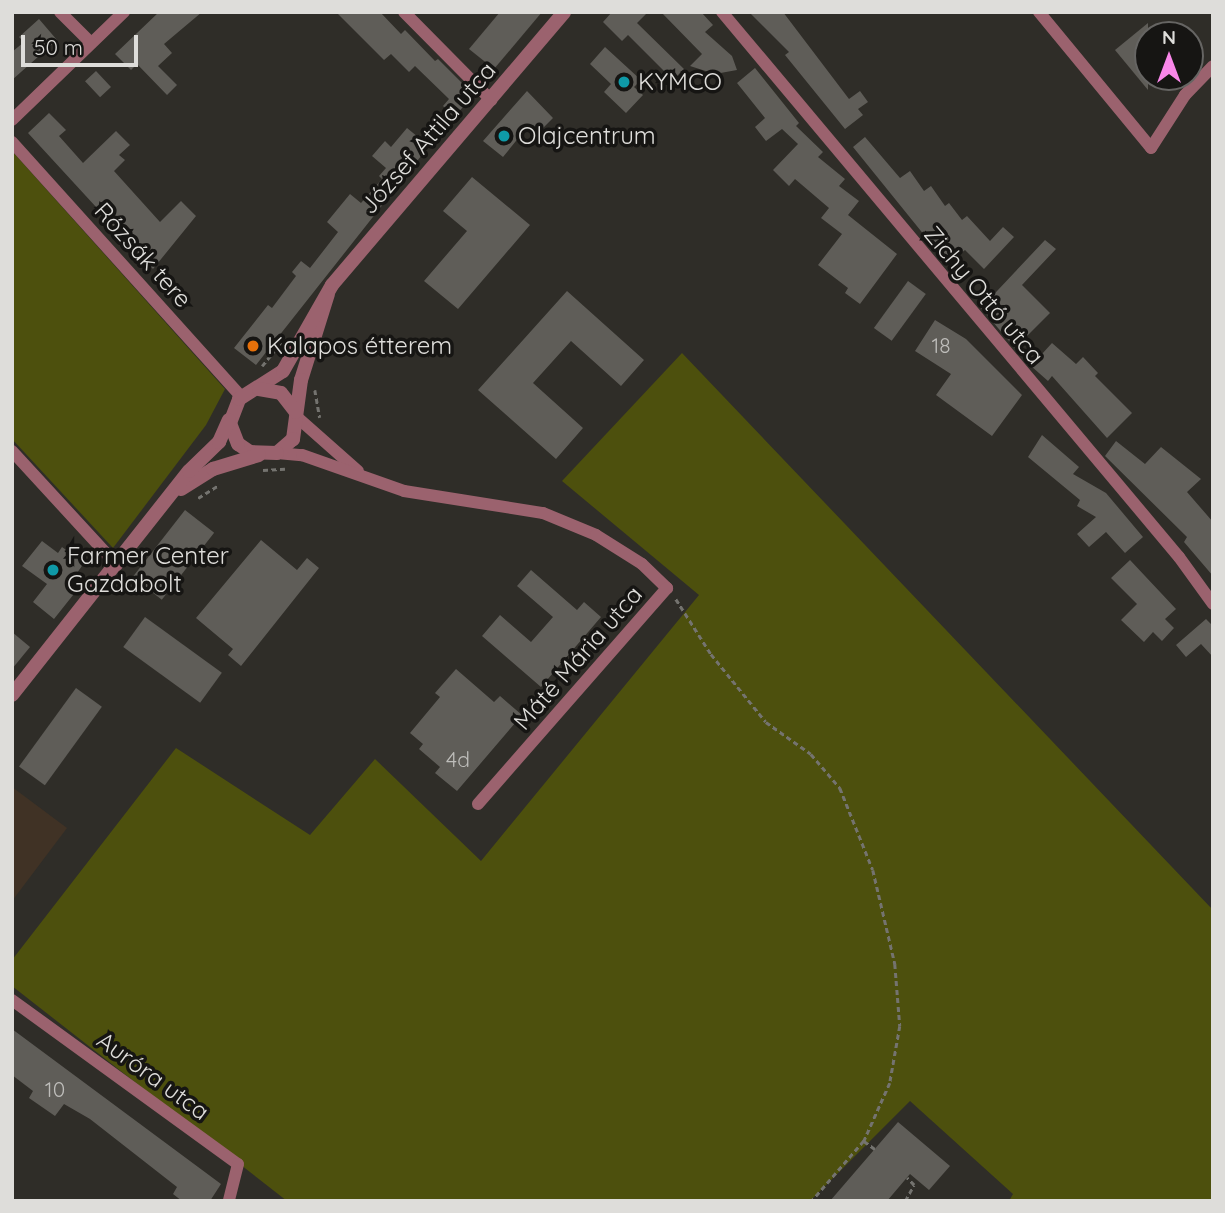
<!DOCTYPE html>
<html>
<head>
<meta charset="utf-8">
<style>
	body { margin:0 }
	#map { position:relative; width:1225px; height:1213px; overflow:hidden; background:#2f2d28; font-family:Quicksand,sans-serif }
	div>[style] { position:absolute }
	.education>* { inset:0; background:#403225 }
	.green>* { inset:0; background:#4d500d }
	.building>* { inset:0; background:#5f5d58; transform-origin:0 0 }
	.path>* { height:2.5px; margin-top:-1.25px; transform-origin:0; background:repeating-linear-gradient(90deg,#74736f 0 5px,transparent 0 8.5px) }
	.minor>* { height:12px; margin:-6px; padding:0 6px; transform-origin:6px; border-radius:6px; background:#9b626e }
	.tertiary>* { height:14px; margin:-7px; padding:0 7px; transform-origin:7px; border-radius:7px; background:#9b626e }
	.dots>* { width:19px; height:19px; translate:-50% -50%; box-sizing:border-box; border:4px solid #161513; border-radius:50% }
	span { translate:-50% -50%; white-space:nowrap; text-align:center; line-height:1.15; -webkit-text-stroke:7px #161513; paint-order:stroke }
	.number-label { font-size:21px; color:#bebdba }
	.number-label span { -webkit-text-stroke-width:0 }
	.poi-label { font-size:24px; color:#deddda }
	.left { translate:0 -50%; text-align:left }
	.street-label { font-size:24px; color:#deddda }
	.frame { position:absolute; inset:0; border:14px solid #deddda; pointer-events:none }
	.north { position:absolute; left:1134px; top:21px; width:70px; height:70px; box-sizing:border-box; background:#161513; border:2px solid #666563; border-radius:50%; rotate:0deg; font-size:19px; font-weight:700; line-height:28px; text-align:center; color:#deddda }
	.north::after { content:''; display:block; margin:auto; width:24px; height:32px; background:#f987e9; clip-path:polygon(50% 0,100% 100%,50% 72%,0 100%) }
	.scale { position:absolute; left:21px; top:35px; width:117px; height:32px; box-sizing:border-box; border:4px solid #deddda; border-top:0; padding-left:9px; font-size:21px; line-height:24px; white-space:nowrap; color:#deddda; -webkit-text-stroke:5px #161513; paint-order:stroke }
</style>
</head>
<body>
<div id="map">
	<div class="education">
		<i style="clip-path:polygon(12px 787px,67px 828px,12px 901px)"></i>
	</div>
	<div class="green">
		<i style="clip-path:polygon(12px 151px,225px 389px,206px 425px,113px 548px,12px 439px)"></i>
		<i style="clip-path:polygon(682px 353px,1213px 910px,1213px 1201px,1009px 1201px,1013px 1194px,910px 1101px,810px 1201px,287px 1201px,12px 986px,12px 960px,176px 748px,310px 835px,375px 759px,481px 861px,699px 595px,562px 481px)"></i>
	</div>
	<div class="building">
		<i style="clip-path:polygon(159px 12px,202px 12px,164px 44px,172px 53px,158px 66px,177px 85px,167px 95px,137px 64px,131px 70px,115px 54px)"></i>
		<i style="clip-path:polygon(336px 12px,380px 12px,401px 34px,405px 30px,435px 61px,438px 59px,474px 95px,454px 117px,443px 106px,449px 99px,415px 66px,409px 72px,391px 54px,384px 60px)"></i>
		<i style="clip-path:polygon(500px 12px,542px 12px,494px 69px,469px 49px)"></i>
		<i style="clip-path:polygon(612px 12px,648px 12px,637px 23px,684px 69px,673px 80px,628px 35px,622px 41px,603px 22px)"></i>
		<i style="clip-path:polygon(661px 12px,701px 12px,713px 25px,705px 32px,732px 56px,737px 70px,715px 74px,690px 66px,702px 54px)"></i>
		<i style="clip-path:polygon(749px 12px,783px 12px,849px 99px,860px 91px,868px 102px,858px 109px,863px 115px,845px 129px,785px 55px,789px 52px)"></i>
		<i style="clip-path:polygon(39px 19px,57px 40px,12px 80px,12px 52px,24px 42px,19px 37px)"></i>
		<i style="clip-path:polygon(1148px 23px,1148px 90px,1115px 50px)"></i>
		<i style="clip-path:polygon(605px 47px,641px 80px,634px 87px,643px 95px,626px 113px,604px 92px,611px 84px,590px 64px)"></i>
		<i style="clip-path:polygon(755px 68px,799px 123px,796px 126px,823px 152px,818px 157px,845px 179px,839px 186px,859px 201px,848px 215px,897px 254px,860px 304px,845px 293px,848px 288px,818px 265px,842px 234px,821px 218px,829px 208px,795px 179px,789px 186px,773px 170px,798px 144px,782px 129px,766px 141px,755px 127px,765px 118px,737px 83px)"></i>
		<i style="left:96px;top:71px;width:22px;height:15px;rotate:47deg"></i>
		<i style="clip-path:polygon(527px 91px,553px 118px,538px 133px,529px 125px,503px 157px,483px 141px)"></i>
		<i style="clip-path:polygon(49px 113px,66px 130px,59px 136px,83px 163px,116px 131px,130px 145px,119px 155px,125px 160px,114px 171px,160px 222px,181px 201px,196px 216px,153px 269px,28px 133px)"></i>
		<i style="clip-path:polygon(407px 128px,429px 146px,256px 365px,234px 348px,268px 305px,272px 308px,296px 276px,292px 272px,301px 261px,310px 268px,338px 232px,327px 222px,350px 194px,361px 203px,382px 179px,379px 176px,386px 168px,372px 156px,385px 141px,391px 147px)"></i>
		<i style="clip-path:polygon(865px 137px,900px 178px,910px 171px,924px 191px,931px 186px,945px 206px,949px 203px,962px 220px,967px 216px,990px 241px,1003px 227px,1014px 237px,984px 269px,965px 250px,951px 261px,929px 241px,853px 147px)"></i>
		<i style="clip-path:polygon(472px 177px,530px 225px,458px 309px,424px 281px,467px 231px,443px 211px)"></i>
		<i style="clip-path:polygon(1045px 240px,1056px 249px,1022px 285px,1050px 313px,1015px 348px,981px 308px)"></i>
		<i style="left:908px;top:281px;width:22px;height:58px;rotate:36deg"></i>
		<i style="clip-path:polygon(567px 291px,644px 360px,621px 386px,571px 341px,533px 383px,583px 428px,556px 459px,478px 390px)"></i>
		<i style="clip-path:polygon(935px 320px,966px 339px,1022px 395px,992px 436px,936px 395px,951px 374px,915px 351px)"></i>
		<i style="clip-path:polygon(1052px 343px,1076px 364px,1083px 357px,1098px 373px,1095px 376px,1132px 413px,1107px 438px,1052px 376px,1048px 381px,1031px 366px)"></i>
		<i style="clip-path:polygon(1042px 435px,1079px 467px,1073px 474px,1106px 493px,1143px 537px,1125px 553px,1106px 532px,1089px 547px,1077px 534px,1096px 517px,1077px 506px,1080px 500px,1028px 457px)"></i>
		<i style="clip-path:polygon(1116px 441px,1145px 464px,1161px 447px,1201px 479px,1187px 492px,1213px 522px,1213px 576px,1184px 542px,1187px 537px,1105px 456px)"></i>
		<i style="left:185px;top:510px;width:37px;height:85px;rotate:38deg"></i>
		<i style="clip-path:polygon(261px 540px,297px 570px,307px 558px,319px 568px,241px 666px,228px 655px,233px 649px,196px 618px)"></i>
		<i style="clip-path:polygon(42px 541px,58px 553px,62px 547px,84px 563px,77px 573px,85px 580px,54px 619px,33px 602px,47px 584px,22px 566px)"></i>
		<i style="clip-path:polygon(1130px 560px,1176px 609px,1165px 619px,1174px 628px,1162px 641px,1153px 632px,1144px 642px,1121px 620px,1137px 604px,1111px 578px)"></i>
		<i style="clip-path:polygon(531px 570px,577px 610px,584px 602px,601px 617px,541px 687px,482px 636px,500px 615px,531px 642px,553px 617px,517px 586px)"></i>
		<i style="left:145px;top:617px;width:95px;height:37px;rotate:36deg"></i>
		<i style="clip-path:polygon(1206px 619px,1213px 626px,1213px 657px,1201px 644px,1186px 657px,1176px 645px)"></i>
		<i style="clip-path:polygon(12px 632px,30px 647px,12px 669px)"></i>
		<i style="clip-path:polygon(456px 669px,494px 702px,500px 696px,522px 715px,457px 791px,435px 773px,440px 767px,419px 749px,423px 744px,410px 733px,440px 697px,435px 693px)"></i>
		<i style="left:76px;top:688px;width:32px;height:97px;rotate:36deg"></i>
		<i style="clip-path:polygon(12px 1029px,221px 1184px,210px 1201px,182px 1201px,173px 1194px,177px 1187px,90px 1119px,64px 1104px,55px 1116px,29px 1098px,33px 1091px,12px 1075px)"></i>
		<i style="clip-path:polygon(898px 1122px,950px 1166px,929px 1190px,910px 1174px,887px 1201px,830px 1201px)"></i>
	</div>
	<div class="path">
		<i style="left:262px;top:366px;width:32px;rotate:-51deg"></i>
		<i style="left:315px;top:390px;width:28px;rotate:80deg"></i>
		<i style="left:263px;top:470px;width:22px;rotate:-3deg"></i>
		<i style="left:198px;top:498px;width:25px;rotate:-32deg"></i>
		<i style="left:676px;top:599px;width:65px;rotate:57.5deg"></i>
		<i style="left:711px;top:654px;width:87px;rotate:51deg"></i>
		<i style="left:766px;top:722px;width:55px;rotate:35.4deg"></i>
		<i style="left:811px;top:754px;width:45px;rotate:49.5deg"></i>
		<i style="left:840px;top:788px;width:88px;rotate:68.1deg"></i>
		<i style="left:873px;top:870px;width:97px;rotate:76.8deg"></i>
		<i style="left:895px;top:964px;width:62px;rotate:85.4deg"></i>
		<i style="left:900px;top:1026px;width:58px;rotate:100deg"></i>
		<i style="left:890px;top:1083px;width:64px;rotate:114.1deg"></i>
		<i style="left:864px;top:1141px;width:79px;rotate:130.9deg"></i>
		<i style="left:864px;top:1141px;width:14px;rotate:36deg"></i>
		<i style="left:905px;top:1201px;width:18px;rotate:-61deg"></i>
		<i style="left:914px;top:1185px;width:10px;rotate:-135deg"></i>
	</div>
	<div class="minor">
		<i style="left:60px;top:12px;width:44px;rotate:45deg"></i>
		<i style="left:404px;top:12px;width:124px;rotate:45.3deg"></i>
		<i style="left:722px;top:12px;width:711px;rotate:50.02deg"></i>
		<i style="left:1179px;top:557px;width:58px;rotate:54.1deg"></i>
		<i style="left:1039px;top:12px;width:176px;rotate:50.5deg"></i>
		<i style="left:1151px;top:148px;width:63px;rotate:-57.3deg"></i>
		<i style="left:1185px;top:95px;width:40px;rotate:-46deg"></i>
		<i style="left:12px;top:120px;width:156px;rotate:-44deg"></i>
		<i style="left:12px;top:142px;width:343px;rotate:48deg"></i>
		<i style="left:298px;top:418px;width:80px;rotate:41.5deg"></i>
		<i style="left:12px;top:451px;width:155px;rotate:47.4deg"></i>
		<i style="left:277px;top:453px;width:25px;rotate:5deg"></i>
		<i style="left:302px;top:455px;width:108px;rotate:19.4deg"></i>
		<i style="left:404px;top:491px;width:141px;rotate:9deg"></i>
		<i style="left:543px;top:513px;width:57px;rotate:22.5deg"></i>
		<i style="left:596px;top:535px;width:54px;rotate:32.2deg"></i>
		<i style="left:642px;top:564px;width:35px;rotate:44deg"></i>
		<i style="left:667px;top:588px;width:287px;rotate:131.2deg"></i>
		<i style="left:12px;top:1000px;width:279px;rotate:36deg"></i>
		<i style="left:238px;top:1164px;width:38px;rotate:104deg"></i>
	</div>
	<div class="tertiary">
		<i style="left:328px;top:294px;width:90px;rotate:107.4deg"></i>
		<i style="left:301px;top:380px;width:60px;rotate:97.7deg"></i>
		<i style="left:293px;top:439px;width:21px;rotate:139deg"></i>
		<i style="left:277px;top:453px;width:27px;rotate:-178deg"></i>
		<i style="left:250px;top:452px;width:14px;rotate:-146deg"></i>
		<i style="left:238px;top:444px;width:22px;rotate:-111deg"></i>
		<i style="left:230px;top:423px;width:26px;rotate:-69deg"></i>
		<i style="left:239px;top:399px;width:52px;rotate:-32.5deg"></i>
		<i style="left:283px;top:371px;width:99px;rotate:-60.3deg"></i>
		<i style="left:332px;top:285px;width:358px;rotate:-49.6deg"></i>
		<i style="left:259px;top:389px;width:22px;rotate:10deg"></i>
		<i style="left:281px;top:393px;width:24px;rotate:52deg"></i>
		<i style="left:181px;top:489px;width:38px;rotate:-32deg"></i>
		<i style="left:213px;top:469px;width:48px;rotate:-16.9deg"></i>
		<i style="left:12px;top:695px;width:285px;rotate:-51.7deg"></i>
		<i style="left:189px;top:471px;width:42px;rotate:-44deg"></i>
		<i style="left:219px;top:442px;width:24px;rotate:-66deg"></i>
	</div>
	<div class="dots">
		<i style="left:624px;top:82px;background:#0f9aa8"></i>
		<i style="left:504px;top:136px;background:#0f9aa8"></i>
		<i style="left:253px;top:346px;background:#e8710a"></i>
		<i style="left:53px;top:570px;background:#0f9aa8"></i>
	</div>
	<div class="number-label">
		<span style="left:941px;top:345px">18</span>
		<span style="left:458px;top:759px">4d</span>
		<span style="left:55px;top:1089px">10</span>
	</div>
	<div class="poi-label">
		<span class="left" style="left:638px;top:82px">KYMCO</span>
		<span class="left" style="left:518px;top:136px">Olajcentrum</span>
		<span class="left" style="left:267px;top:346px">Kalapos étterem</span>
		<span class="left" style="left:67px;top:570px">Farmer Center<br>Gazdabolt</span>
	</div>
	<div class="street-label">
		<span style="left:428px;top:138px;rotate:-49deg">József Attila utca</span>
		<span style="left:143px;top:255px;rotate:48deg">Rózsák tere</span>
		<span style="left:984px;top:295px;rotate:50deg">Zichy Ottó utca</span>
		<span style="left:578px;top:658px;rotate:-49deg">Máté Mária utca</span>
		<span style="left:153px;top:1076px;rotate:36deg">Auróra utca</span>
	</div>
	<div class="frame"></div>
	<div class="north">N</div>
	<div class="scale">50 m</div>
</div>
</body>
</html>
